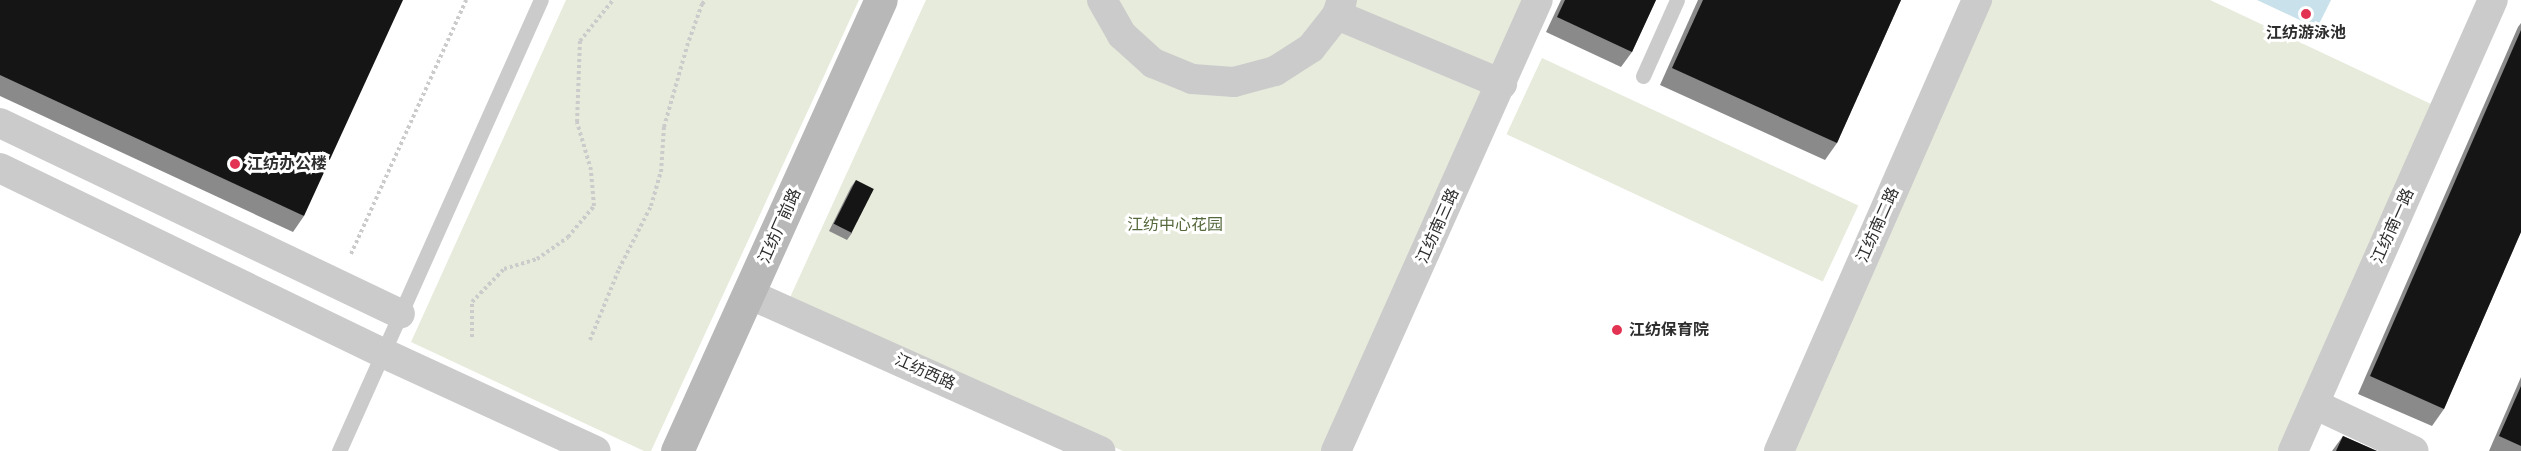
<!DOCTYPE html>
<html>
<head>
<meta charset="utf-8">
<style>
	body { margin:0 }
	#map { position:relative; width:2521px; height:451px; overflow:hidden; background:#fff; font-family:"Fira Sans","Noto Sans SC",sans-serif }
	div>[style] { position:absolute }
	.green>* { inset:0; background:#e6ebdc; transform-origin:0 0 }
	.water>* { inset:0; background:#c8e1eb }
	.path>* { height:4px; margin-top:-2px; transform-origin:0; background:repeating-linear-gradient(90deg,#cbcbcb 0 3px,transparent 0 6px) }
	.lane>* { height:15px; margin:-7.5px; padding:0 7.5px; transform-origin:7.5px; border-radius:7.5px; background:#cbcbcb }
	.street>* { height:30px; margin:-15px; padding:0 15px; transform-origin:15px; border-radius:15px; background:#cbcbcb }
	.secondary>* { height:33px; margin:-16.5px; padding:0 16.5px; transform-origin:16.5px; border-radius:16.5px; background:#b8b8b8 }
	.wall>* { inset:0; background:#8a8a8a }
	.building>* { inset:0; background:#151515; transform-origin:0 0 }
	.dots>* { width:16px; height:16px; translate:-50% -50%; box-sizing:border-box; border:3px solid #fff; border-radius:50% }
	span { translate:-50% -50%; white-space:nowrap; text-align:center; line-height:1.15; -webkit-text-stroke:6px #fff; paint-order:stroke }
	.poi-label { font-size:16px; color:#2e2e2e; font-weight:700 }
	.left { translate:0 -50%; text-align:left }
	.park-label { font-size:16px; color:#56693c }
	.street-label { font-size:16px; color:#2e2e2e }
</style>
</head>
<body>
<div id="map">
	<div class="green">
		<i style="clip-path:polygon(566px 0,859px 0,651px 451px,644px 451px,411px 342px)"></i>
		<i style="clip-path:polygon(926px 0,1529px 0,1326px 451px,1123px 451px,787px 304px)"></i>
		<i style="clip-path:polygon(1981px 0,2210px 0,2431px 104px,2283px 451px,1781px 451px)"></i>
		<i style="left:1542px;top:58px;width:349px;height:84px;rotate:25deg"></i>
	</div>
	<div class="water">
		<i style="clip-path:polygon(2257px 0,2331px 0,2317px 28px)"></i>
	</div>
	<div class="path">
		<i style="left:351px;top:254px;width:279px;rotate:-65.6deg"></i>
		<i style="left:472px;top:337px;width:35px;rotate:-90deg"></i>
		<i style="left:472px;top:302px;width:46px;rotate:-45.9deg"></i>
		<i style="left:504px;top:269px;width:34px;rotate:-17deg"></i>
		<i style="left:537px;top:259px;width:38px;rotate:-35deg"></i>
		<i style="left:568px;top:237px;width:40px;rotate:-50deg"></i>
		<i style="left:594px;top:206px;width:36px;rotate:-95deg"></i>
		<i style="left:591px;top:170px;width:50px;rotate:-106.3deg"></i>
		<i style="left:577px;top:122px;width:81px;rotate:-87.9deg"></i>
		<i style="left:580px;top:41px;width:53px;rotate:-51.2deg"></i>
		<i style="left:590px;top:340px;width:77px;rotate:-67.8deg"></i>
		<i style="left:619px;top:269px;width:71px;rotate:-63.1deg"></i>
		<i style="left:651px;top:206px;width:35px;rotate:-74deg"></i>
		<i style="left:661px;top:172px;width:45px;rotate:-86.2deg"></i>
		<i style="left:664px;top:127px;width:84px;rotate:-74.1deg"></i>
		<i style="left:687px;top:46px;width:45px;rotate:-70.3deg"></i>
		<i style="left:702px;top:4px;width:6px;rotate:-45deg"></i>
	</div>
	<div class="lane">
		<i style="left:1643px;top:76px;width:83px;rotate:-65.9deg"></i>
		<i style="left:339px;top:451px;width:494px;rotate:-65.9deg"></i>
	</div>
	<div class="street">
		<i style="left:1102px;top:0;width:40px;rotate:60.3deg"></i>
		<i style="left:1122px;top:35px;width:42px;rotate:42.1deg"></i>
		<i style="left:1153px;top:63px;width:42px;rotate:22.3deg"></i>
		<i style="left:1192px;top:79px;width:42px;rotate:4.1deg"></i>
		<i style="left:1234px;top:82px;width:42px;rotate:-15deg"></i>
		<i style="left:1275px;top:71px;width:43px;rotate:-32.6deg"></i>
		<i style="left:1311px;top:48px;width:42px;rotate:-51.8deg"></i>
		<i style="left:1337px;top:15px;width:16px;rotate:-72deg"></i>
		<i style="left:1337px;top:15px;width:179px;rotate:22.7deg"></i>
		<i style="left:0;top:123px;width:443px;rotate:25.5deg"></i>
		<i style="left:0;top:168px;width:425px;rotate:25.8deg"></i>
		<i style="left:383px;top:353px;width:234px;rotate:24.7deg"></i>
		<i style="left:749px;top:294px;width:385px;rotate:24.1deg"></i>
		<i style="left:2314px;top:404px;width:110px;rotate:25.2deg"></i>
		<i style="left:1336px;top:451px;width:494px;rotate:-65.9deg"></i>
		<i style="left:1779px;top:451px;width:493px;rotate:-66.3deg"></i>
		<i style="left:2293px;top:451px;width:493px;rotate:-66.1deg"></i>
	</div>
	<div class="secondary">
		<i style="left:677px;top:451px;width:495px;rotate:-65.7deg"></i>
	</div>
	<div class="wall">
		<i style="clip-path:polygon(0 0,304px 216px,293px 232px,0 96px)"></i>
		<i style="clip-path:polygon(1561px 0,1656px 0,1632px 52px,1621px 67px,1546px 32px)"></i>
		<i style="clip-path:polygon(1698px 0,1901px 0,1837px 143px,1825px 160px,1660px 85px)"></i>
		<i style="clip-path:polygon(2521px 23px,2521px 232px,2444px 409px,2432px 426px,2358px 394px,2518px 27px)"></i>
		<i style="clip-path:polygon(856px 180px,852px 233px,847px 240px,829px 231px,851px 187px)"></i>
		<i style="clip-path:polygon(2521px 377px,2521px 451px,2489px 451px)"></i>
		<i style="clip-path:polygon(2343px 436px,2377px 451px,2332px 451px)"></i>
	</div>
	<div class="building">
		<i style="clip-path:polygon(0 0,403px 0,304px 216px,0 75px)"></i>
		<i style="clip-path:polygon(1565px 0,1656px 0,1632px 52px,1557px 17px)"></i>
		<i style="clip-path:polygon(1703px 0,1901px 0,1837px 143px,1672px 68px)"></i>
		<i style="clip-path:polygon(2521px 30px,2521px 232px,2444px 409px,2370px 376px)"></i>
		<i style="left:856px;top:180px;width:20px;height:49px;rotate:27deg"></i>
		<i style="clip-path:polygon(2521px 386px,2521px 446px,2499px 436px)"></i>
		<i style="clip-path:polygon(2343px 436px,2377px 451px,2336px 451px)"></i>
	</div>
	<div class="dots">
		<i style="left:2306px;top:14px;background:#e33353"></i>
		<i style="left:235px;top:164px;background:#e33353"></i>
		<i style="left:1617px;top:330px;background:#e33353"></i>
	</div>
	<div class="poi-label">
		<span style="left:2306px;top:33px">江纺游泳池</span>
		<span class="left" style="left:247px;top:164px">江纺办公楼</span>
		<span class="left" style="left:1629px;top:330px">江纺保育院</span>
	</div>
	<div class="park-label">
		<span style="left:1175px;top:225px">江纺中心花园</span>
	</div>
	<div class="street-label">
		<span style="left:1878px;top:225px;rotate:-66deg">江纺南二路</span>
		<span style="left:780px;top:226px;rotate:-66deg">江纺厂前路</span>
		<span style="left:1438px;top:226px;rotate:-66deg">江纺南三路</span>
		<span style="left:2393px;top:226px;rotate:-66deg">江纺南一路</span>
		<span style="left:925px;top:372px;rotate:24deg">江纺西路</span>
	</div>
</div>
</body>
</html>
